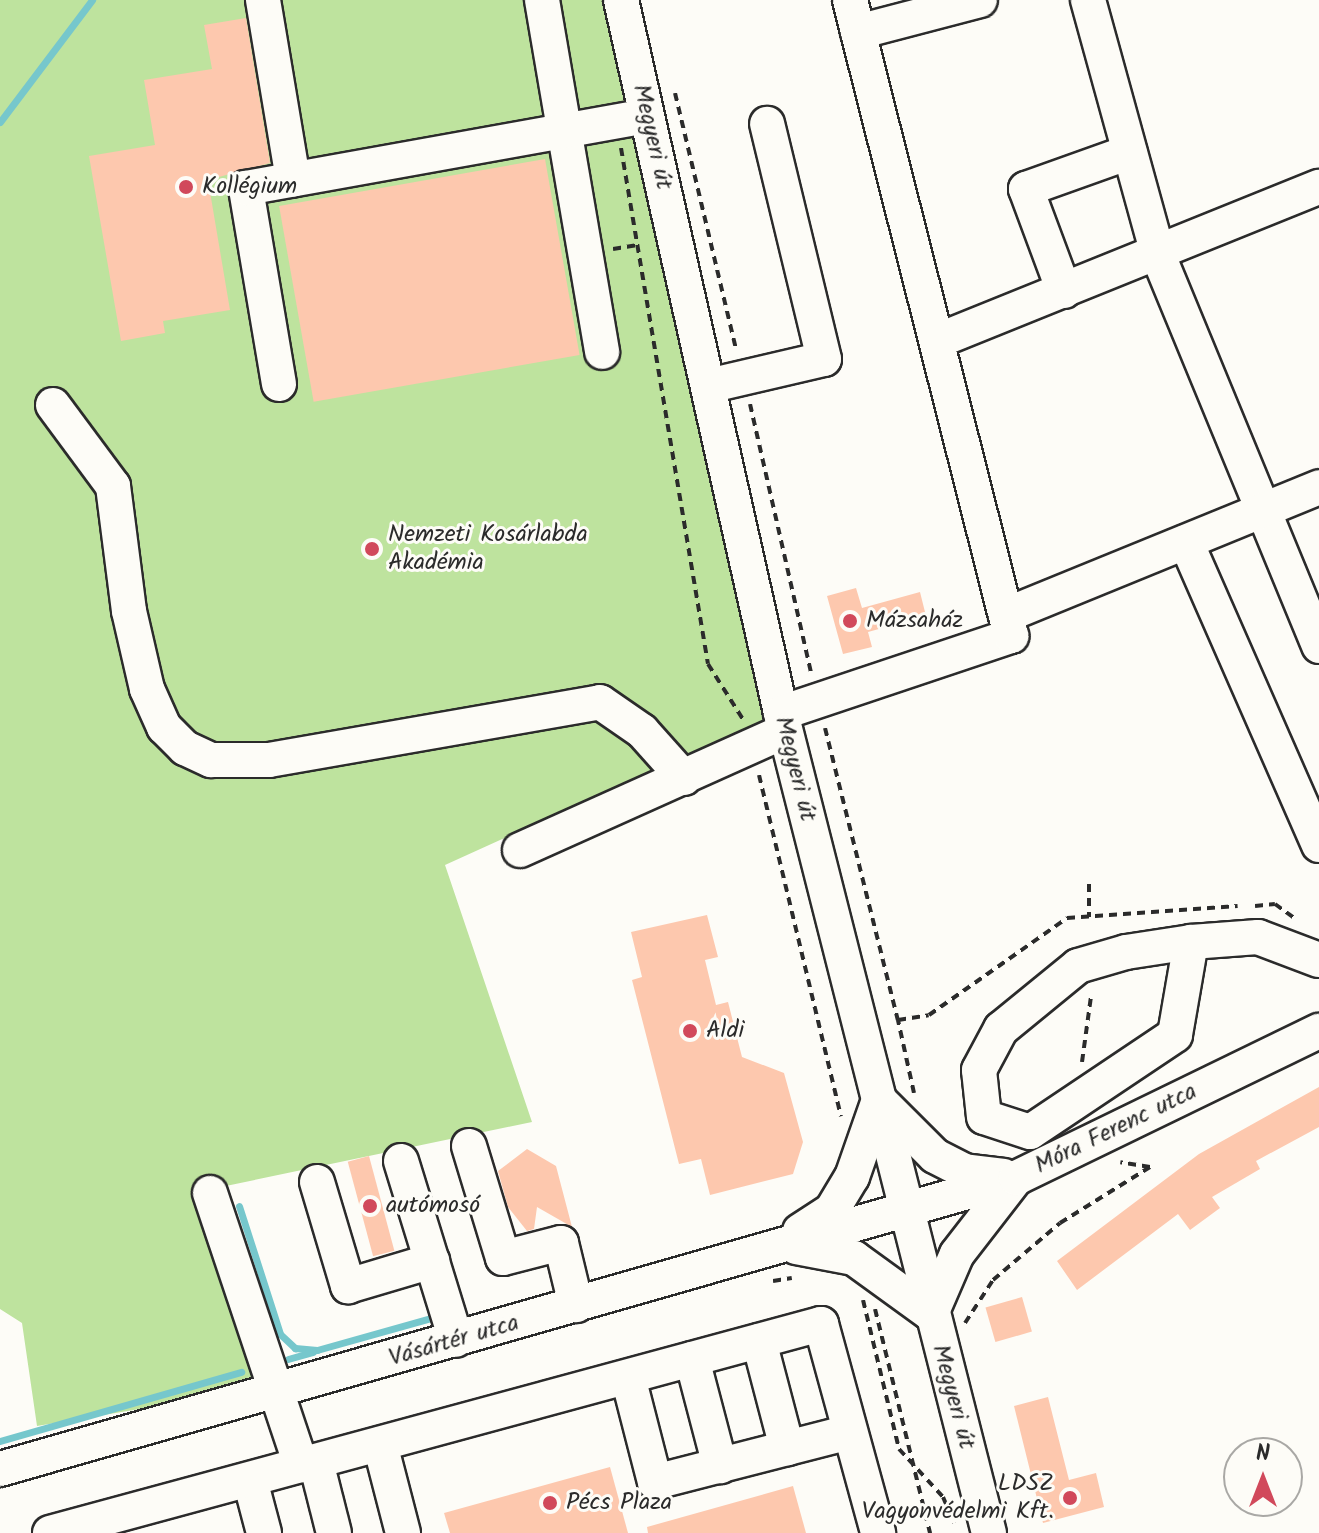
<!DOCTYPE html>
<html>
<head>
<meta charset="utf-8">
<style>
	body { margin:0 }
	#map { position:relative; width:1319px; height:1533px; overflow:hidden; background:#fdfcf7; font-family:Kalam,sans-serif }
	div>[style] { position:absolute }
	.green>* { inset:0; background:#bee39e }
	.stream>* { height:7px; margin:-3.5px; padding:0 3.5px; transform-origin:3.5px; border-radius:3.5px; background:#76c7cc }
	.building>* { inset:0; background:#fdc8ae; transform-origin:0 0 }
	.path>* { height:4px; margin-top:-2px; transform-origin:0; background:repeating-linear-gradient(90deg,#2b2b2b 0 8px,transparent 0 14px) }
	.roads { filter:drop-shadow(2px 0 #2b2b2b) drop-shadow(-2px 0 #2b2b2b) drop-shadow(0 2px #2b2b2b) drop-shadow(0 -2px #2b2b2b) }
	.minor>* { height:34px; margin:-17px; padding:0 17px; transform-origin:17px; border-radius:17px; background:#fdfcf7 }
	.dots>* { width:22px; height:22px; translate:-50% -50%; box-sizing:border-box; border:4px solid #fdfcf7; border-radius:50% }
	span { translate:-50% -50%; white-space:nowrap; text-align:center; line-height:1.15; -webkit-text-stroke:6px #fdfcf7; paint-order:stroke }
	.street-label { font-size:24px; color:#2b2b2b }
	.poi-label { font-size:24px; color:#2b2b2b }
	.left { translate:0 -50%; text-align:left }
	.right { translate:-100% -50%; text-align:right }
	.north { position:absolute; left:1223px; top:1437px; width:80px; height:80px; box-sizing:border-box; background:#fdfcf7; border:2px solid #a9a8a5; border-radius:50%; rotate:0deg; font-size:22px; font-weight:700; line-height:32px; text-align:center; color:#2b2b2b }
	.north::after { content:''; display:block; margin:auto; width:28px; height:36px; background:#d1495b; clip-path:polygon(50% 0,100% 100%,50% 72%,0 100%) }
</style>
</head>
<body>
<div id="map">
	<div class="green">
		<i style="clip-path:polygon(0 0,621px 0,781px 713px,445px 865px,532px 1122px,221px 1187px,290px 1384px,37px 1426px,22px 1323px,0 1309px)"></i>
	</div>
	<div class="stream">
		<i style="left:0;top:122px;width:153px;rotate:-53deg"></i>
		<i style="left:239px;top:1206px;width:134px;rotate:72.2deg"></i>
		<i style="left:280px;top:1334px;width:21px;rotate:43deg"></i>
		<i style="left:295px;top:1348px;width:22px;rotate:5deg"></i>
		<i style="left:317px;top:1350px;width:118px;rotate:-15.7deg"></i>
		<i style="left:288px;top:1359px;width:26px;rotate:-16deg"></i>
		<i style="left:0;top:1441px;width:251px;rotate:-16deg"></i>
	</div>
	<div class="building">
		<i style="clip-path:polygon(246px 18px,270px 163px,208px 180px,230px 310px,163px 321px,165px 333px,121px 341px,89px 156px,155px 145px,144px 80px,212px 69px,204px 25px)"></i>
		<i style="left:545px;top:159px;width:199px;height:270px;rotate:80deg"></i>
		<i style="clip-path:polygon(856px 588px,862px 608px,920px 592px,926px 616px,868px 632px,872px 647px,843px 654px,827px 596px)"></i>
		<i style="clip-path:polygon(707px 915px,718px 957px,705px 960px,716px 1005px,728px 1002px,742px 1057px,784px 1073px,803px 1142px,793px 1174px,710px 1195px,701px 1159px,679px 1164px,632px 980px,642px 977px,631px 932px)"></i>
		<i style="clip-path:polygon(1319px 1087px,1319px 1127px,1256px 1161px,1260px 1169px,1212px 1197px,1220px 1208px,1190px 1230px,1178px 1214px,1077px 1290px,1057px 1261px,1199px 1154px)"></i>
		<i style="clip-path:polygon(527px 1149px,556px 1166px,572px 1227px,537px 1207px,534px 1229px,527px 1231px,508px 1207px,498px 1171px)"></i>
		<i style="left:369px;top:1156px;width:98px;height:22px;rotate:75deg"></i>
		<i style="left:1022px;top:1297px;width:36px;height:38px;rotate:74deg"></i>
		<i style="clip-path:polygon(1048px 1397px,1069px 1480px,1096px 1473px,1104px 1507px,1043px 1523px,1014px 1406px)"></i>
		<i style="clip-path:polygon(610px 1467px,628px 1533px,450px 1533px,444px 1513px)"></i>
		<i style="clip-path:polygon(793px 1486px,806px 1533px,648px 1533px,647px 1527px)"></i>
	</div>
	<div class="path">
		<i style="left:675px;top:93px;width:263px;rotate:76.6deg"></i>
		<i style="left:621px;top:148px;width:523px;rotate:80.43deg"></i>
		<i style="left:708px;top:664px;width:67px;rotate:57.7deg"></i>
		<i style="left:613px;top:249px;width:25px;rotate:-9deg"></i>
		<i style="left:750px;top:404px;width:275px;rotate:77.2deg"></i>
		<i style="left:825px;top:728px;width:301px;rotate:76deg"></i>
		<i style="left:759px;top:775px;width:351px;rotate:76.5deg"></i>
		<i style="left:1089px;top:884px;width:33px;rotate:90deg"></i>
		<i style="left:1255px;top:906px;width:20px;rotate:-6deg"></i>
		<i style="left:1275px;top:904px;width:24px;rotate:36deg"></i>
		<i style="left:1082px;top:1062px;width:67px;rotate:-82.2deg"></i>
		<i style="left:914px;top:1093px;width:75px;rotate:-102.4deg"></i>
		<i style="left:898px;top:1020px;width:31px;rotate:-9deg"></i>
		<i style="left:929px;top:1015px;width:169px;rotate:-35.1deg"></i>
		<i style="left:1067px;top:918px;width:171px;rotate:-4deg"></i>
		<i style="left:773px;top:1281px;width:19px;rotate:-9deg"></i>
		<i style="left:863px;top:1300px;width:153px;rotate:76.4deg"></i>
		<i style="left:899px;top:1449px;width:65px;rotate:47.5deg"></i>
		<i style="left:943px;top:1497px;width:28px;rotate:67deg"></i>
		<i style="left:875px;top:1309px;width:231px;rotate:76.2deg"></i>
		<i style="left:965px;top:1323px;width:51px;rotate:-56.9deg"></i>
		<i style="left:993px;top:1280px;width:88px;rotate:-40.4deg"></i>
		<i style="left:1060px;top:1223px;width:106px;rotate:-31.9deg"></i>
		<i style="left:1150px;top:1167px;width:30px;rotate:-171deg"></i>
	</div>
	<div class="roads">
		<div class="minor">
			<i style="left:263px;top:0;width:182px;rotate:80.5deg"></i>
			<i style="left:542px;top:0;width:357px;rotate:80.3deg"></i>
			<i style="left:621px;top:0;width:731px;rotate:77.35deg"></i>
			<i style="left:781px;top:713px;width:846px;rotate:75.77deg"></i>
			<i style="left:1088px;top:0;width:264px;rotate:74.6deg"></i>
			<i style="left:1158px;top:255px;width:423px;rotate:67.6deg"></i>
			<i style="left:858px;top:32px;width:126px;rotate:-14.7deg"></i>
			<i style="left:1064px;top:291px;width:109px;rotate:-110.4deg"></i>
			<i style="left:1026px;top:189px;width:110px;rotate:-19.6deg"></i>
			<i style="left:937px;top:341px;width:412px;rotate:-22deg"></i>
			<i style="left:279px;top:384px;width:199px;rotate:-99.6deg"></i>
			<i style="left:246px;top:188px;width:407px;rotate:-10.2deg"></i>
			<i style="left:708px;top:386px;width:119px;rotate:-13.1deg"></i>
			<i style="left:824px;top:359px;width:242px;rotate:-103.6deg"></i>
			<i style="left:53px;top:405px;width:101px;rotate:53.5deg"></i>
			<i style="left:113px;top:486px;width:126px;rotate:82.7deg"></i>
			<i style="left:129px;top:611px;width:80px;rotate:77deg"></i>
			<i style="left:147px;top:689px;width:42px;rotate:65.9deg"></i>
			<i style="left:164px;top:727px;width:30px;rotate:45deg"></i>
			<i style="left:185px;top:748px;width:29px;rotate:25deg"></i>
			<i style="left:211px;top:760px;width:58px"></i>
			<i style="left:269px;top:760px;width:336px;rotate:-9.9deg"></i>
			<i style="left:600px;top:702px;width:51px;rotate:34.6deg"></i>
			<i style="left:642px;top:731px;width:63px;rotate:48.2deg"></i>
			<i style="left:1186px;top:542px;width:331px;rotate:66.3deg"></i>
			<i style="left:1006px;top:615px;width:338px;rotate:-22.2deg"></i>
			<i style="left:781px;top:713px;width:243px;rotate:-18.5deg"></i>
			<i style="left:1011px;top:636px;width:656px;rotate:-104.21deg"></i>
			<i style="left:520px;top:850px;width:290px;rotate:-24.2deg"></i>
			<i style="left:1191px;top:942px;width:94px;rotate:99.8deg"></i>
			<i style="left:1175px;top:1035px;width:174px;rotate:146.2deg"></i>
			<i style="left:1030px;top:1132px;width:48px;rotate:-161.9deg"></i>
			<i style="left:984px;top:1117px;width:47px;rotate:-96.1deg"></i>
			<i style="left:979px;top:1070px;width:47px;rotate:-61.8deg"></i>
			<i style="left:1001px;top:1029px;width:99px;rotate:-39.3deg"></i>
			<i style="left:1078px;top:966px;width:50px;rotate:-16.3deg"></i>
			<i style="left:1126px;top:952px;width:66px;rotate:-8.7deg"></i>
			<i style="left:1191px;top:942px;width:67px;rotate:-4.3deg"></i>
			<i style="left:1258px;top:937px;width:65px;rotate:20.7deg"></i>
			<i style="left:469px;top:1146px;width:117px;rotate:73.1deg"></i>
			<i style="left:503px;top:1258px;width:60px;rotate:-14.5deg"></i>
			<i style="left:561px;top:1243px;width:64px;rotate:76.4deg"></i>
			<i style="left:401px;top:1161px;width:187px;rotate:72.9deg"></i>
			<i style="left:317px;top:1182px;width:109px;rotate:73.4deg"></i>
			<i style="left:348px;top:1286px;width:88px;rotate:-16.6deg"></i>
			<i style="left:210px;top:1193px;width:287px;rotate:71.5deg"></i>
			<i style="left:800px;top:1231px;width:38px;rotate:-33deg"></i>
			<i style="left:832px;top:1210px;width:39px;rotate:-59deg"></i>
			<i style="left:852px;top:1177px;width:82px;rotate:-70.7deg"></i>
			<i style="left:879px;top:1100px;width:79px;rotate:45deg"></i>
			<i style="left:935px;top:1156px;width:33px;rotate:27deg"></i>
			<i style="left:964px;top:1171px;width:40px;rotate:7.1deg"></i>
			<i style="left:796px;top:1247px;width:59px;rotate:10.7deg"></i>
			<i style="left:854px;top:1258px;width:95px;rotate:36deg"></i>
			<i style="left:931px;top:1314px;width:65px;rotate:-66.6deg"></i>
			<i style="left:957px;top:1254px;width:96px;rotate:-52.2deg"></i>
			<i style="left:759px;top:1341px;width:111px;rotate:75.3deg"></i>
			<i style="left:692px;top:1359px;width:111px;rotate:75.3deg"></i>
			<i style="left:628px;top:1377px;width:108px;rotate:75.6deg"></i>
			<i style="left:655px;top:1482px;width:201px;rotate:-14.4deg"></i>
			<i style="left:380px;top:1444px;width:92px;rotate:75.5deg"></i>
			<i style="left:316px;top:1462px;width:73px;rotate:75.8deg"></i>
			<i style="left:0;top:1469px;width:1057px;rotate:-15.98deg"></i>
			<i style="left:1016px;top:1178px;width:337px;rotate:-25.9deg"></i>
			<i style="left:250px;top:1480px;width:55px;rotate:75.2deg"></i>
			<i style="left:50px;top:1533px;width:799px;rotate:-15.17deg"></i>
			<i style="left:821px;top:1324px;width:217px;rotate:74.7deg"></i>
		</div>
	</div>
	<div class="dots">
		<i style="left:186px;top:187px;background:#d1495b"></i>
		<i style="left:372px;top:549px;background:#d1495b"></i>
		<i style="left:850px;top:621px;background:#d1495b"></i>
		<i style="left:690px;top:1031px;background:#d1495b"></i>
		<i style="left:370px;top:1206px;background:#d1495b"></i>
		<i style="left:1070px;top:1498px;background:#d1495b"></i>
		<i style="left:550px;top:1503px;background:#d1495b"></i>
	</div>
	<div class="street-label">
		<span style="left:652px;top:137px;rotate:77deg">Megyeri út</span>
		<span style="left:795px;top:769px;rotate:76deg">Megyeri út</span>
		<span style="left:1116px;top:1129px;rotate:-26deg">Móra Ferenc utca</span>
		<span style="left:454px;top:1341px;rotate:-16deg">Vásártér utca</span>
		<span style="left:953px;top:1397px;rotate:75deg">Megyeri út</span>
	</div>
	<div class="poi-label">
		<span class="left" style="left:202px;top:187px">Kollégium</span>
		<span class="left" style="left:388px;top:549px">Nemzeti Kosárlabda<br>Akadémia</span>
		<span class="left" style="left:866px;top:621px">Mázsaház</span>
		<span class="left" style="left:706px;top:1031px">Aldi</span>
		<span class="left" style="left:386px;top:1206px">autómosó</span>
		<span class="right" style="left:1054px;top:1498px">LDSZ<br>Vagyonvédelmi Kft.</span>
		<span class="left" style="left:566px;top:1503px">Pécs Plaza</span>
	</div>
	<div class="north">N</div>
</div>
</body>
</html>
